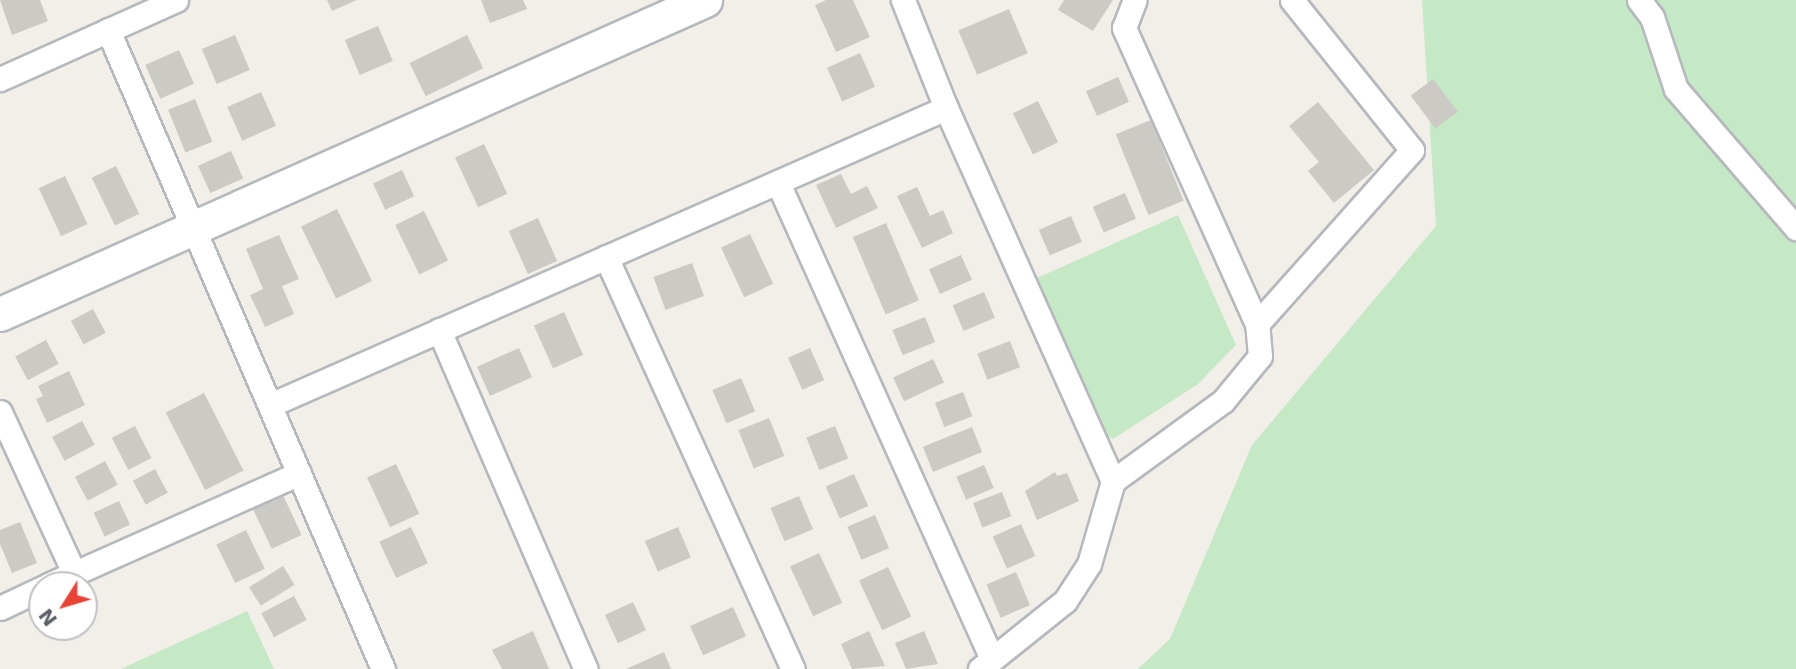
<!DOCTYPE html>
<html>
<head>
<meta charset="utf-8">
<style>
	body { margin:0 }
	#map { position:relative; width:1796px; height:669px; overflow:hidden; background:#f1efe8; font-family:"DejaVu Sans",sans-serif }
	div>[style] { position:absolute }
	.green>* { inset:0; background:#c5e8c5 }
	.building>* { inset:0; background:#cccac5; transform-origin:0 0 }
	.roads { filter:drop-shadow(2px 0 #b5b8bc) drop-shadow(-2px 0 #b5b8bc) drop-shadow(0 2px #b5b8bc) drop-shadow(0 -2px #b5b8bc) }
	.street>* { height:23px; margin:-11.5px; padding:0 11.5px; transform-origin:11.5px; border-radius:11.5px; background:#fff }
	.secondary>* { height:33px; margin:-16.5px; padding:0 16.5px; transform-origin:16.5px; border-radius:16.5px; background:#fff }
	span { translate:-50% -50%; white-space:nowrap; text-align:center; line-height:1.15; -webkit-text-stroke:6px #fff; paint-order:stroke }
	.north { position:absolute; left:28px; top:571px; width:70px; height:70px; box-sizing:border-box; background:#fff; border:2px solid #bfc1c3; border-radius:50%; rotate:233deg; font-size:19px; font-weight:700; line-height:28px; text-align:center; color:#5f6368 }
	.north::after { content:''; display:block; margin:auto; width:24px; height:32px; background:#ea4335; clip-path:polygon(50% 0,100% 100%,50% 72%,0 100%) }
</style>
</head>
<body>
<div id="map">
	<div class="green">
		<i style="clip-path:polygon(1422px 0,1796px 0,1796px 669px,1138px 669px,1170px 639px,1252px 445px,1436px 226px)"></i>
		<i style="clip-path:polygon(1178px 215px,1236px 345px,1198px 384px,1113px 439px,1106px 435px,1037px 278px)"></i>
		<i style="clip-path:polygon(247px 611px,274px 669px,121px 669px)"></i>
	</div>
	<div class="building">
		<i style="clip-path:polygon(0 0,40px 0,48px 21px,12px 35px)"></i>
		<i style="clip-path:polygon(327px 0,357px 0,332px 11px)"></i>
		<i style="clip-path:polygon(481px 0,523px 0,527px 9px,490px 23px)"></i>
		<i style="clip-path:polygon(826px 0,853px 0,870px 37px,836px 52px,815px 5px)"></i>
		<i style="clip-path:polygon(1064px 0,1113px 0,1093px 31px,1058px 10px)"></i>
		<i style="left:1009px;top:9px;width:48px;height:55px;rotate:67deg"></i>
		<i style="left:378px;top:26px;width:38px;height:36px;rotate:67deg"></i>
		<i style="left:235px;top:35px;width:38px;height:36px;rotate:67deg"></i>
		<i style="left:467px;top:35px;width:37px;height:64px;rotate:64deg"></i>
		<i style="left:179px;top:50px;width:37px;height:37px;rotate:66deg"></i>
		<i style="left:860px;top:53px;width:37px;height:36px;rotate:66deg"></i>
		<i style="left:1118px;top:77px;width:27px;height:35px;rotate:66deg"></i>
		<i style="left:1433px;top:79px;width:41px;height:28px;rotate:53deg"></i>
		<i style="left:261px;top:92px;width:37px;height:37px;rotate:66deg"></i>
		<i style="left:195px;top:99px;width:46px;height:29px;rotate:68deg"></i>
		<i style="left:1038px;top:101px;width:46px;height:28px;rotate:64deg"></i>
		<i style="clip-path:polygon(1318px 102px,1374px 170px,1334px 203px,1308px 171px,1319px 162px,1289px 126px)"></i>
		<i style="left:1151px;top:120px;width:87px;height:38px;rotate:68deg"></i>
		<i style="left:484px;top:144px;width:55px;height:32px;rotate:65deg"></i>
		<i style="left:231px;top:151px;width:30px;height:36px;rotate:66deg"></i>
		<i style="left:116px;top:166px;width:53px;height:27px;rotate:64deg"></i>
		<i style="left:402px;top:170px;width:29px;height:32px;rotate:65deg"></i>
		<i style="clip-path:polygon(841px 174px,851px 194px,867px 186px,878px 208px,836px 228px,816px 185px)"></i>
		<i style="left:65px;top:176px;width:53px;height:29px;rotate:65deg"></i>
		<i style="clip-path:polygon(917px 187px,930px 216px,943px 210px,953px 233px,922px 248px,897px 196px)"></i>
		<i style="left:1125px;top:193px;width:28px;height:35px;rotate:67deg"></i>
		<i style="left:337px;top:209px;width:80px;height:40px;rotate:64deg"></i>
		<i style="left:424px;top:211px;width:55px;height:32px;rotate:64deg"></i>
		<i style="left:1071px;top:216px;width:28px;height:35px;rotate:67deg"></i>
		<i style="left:538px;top:218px;width:47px;height:32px;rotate:66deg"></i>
		<i style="left:886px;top:223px;width:84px;height:36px;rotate:67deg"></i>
		<i style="left:750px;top:234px;width:55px;height:32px;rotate:65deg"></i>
		<i style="clip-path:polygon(279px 235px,299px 279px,282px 286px,294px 314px,265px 327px,250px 295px,263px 289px,246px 249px)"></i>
		<i style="left:961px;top:255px;width:27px;height:35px;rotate:66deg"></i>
		<i style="left:692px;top:263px;width:35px;height:41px;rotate:70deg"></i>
		<i style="left:984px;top:292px;width:28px;height:34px;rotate:67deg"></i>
		<i style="left:93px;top:309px;width:27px;height:25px;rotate:62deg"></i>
		<i style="left:564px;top:312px;width:47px;height:33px;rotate:66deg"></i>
		<i style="left:925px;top:317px;width:27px;height:35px;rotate:68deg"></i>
		<i style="left:46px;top:340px;width:27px;height:35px;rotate:62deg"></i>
		<i style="left:1010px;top:341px;width:28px;height:35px;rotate:69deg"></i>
		<i style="left:519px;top:348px;width:32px;height:46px;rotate:66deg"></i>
		<i style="left:810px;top:348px;width:35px;height:24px;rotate:66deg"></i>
		<i style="left:933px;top:359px;width:26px;height:44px;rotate:65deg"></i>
		<i style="clip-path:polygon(69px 371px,85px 405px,47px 423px,36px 399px,43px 396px,38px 386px)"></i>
		<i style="left:741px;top:378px;width:36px;height:31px;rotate:67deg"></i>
		<i style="left:963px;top:392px;width:26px;height:30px;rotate:69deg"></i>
		<i style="left:204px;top:393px;width:87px;height:43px;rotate:63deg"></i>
		<i style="left:769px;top:418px;width:41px;height:33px;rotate:68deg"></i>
		<i style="left:82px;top:421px;width:27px;height:34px;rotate:62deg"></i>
		<i style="left:135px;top:426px;width:36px;height:26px;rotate:63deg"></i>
		<i style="left:835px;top:426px;width:35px;height:31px;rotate:68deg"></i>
		<i style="left:972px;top:427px;width:27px;height:53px;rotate:68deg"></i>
		<i style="left:105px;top:461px;width:27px;height:34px;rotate:62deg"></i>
		<i style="left:396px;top:464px;width:55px;height:32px;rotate:65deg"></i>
		<i style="left:984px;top:465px;width:25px;height:30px;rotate:67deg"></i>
		<i style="left:155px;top:469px;width:27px;height:25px;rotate:62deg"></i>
		<i style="clip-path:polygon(1055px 472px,1057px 476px,1067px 473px,1079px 501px,1037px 520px,1025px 491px)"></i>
		<i style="left:854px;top:474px;width:35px;height:31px;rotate:66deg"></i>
		<i style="left:1002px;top:492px;width:26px;height:31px;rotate:69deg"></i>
		<i style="left:283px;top:495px;width:44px;height:33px;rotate:65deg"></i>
		<i style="left:799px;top:496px;width:36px;height:31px;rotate:67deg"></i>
		<i style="left:119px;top:501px;width:26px;height:28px;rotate:65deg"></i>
		<i style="left:875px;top:515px;width:36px;height:30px;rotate:67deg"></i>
		<i style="clip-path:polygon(20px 522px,37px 563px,12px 573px,0 544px,0 530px)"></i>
		<i style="left:1021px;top:524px;width:35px;height:31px;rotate:66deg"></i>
		<i style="left:411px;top:527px;width:40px;height:35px;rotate:65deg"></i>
		<i style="left:678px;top:527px;width:33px;height:36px;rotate:67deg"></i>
		<i style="left:246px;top:530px;width:43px;height:33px;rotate:64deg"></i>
		<i style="left:819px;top:553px;width:55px;height:32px;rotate:65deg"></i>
		<i style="left:283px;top:566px;width:22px;height:40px;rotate:58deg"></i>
		<i style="left:888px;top:567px;width:55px;height:32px;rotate:65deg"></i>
		<i style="left:1016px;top:572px;width:36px;height:32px;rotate:67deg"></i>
		<i style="left:294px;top:596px;width:27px;height:37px;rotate:62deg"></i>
		<i style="left:633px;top:602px;width:31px;height:31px;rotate:65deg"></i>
		<i style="left:733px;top:607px;width:32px;height:47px;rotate:66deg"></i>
		<i style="clip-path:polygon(533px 631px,549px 669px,502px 669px,492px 650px)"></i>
		<i style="clip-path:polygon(869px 631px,885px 666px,852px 669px,841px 644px)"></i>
		<i style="clip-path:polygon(924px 631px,938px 664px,906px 669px,895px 643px)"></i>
		<i style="clip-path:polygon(664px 652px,671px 669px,626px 669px)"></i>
	</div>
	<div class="roads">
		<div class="street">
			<i style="left:903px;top:0;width:116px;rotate:68.3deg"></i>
			<i style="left:946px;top:108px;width:409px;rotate:65.9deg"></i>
			<i style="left:1113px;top:481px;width:86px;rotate:106.1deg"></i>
			<i style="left:1089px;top:564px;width:44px;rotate:123deg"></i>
			<i style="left:1065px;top:601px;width:109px;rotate:141.3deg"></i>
			<i style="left:1639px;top:0;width:21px;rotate:53deg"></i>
			<i style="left:1652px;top:17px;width:76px;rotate:71.6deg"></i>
			<i style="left:1676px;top:89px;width:184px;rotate:49.2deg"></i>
			<i style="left:108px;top:30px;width:696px;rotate:66.71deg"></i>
			<i style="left:0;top:79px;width:193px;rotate:-24.2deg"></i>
			<i style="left:778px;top:183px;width:522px;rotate:65.79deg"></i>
			<i style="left:606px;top:257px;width:452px;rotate:65.6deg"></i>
			<i style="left:1257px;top:324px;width:233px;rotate:-48.3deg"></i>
			<i style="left:1412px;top:150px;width:192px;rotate:-128.7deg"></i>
			<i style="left:439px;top:330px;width:369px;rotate:66.6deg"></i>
			<i style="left:270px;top:405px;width:738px;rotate:-23.72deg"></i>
			<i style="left:0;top:412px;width:177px;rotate:65.3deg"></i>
			<i style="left:1113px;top:481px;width:136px;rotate:-36deg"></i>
			<i style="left:1223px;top:401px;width:58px;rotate:-50.6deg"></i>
			<i style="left:1260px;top:356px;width:32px;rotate:-95deg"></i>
			<i style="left:1257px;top:324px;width:325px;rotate:-114.2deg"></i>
			<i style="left:1124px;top:28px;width:30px;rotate:-69deg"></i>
			<i style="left:48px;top:585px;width:275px;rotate:-24deg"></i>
			<i style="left:0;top:608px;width:47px;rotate:-25.5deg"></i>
		</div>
		<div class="secondary">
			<i style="left:0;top:314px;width:772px;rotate:-24.01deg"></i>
		</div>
	</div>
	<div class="north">N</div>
</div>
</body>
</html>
